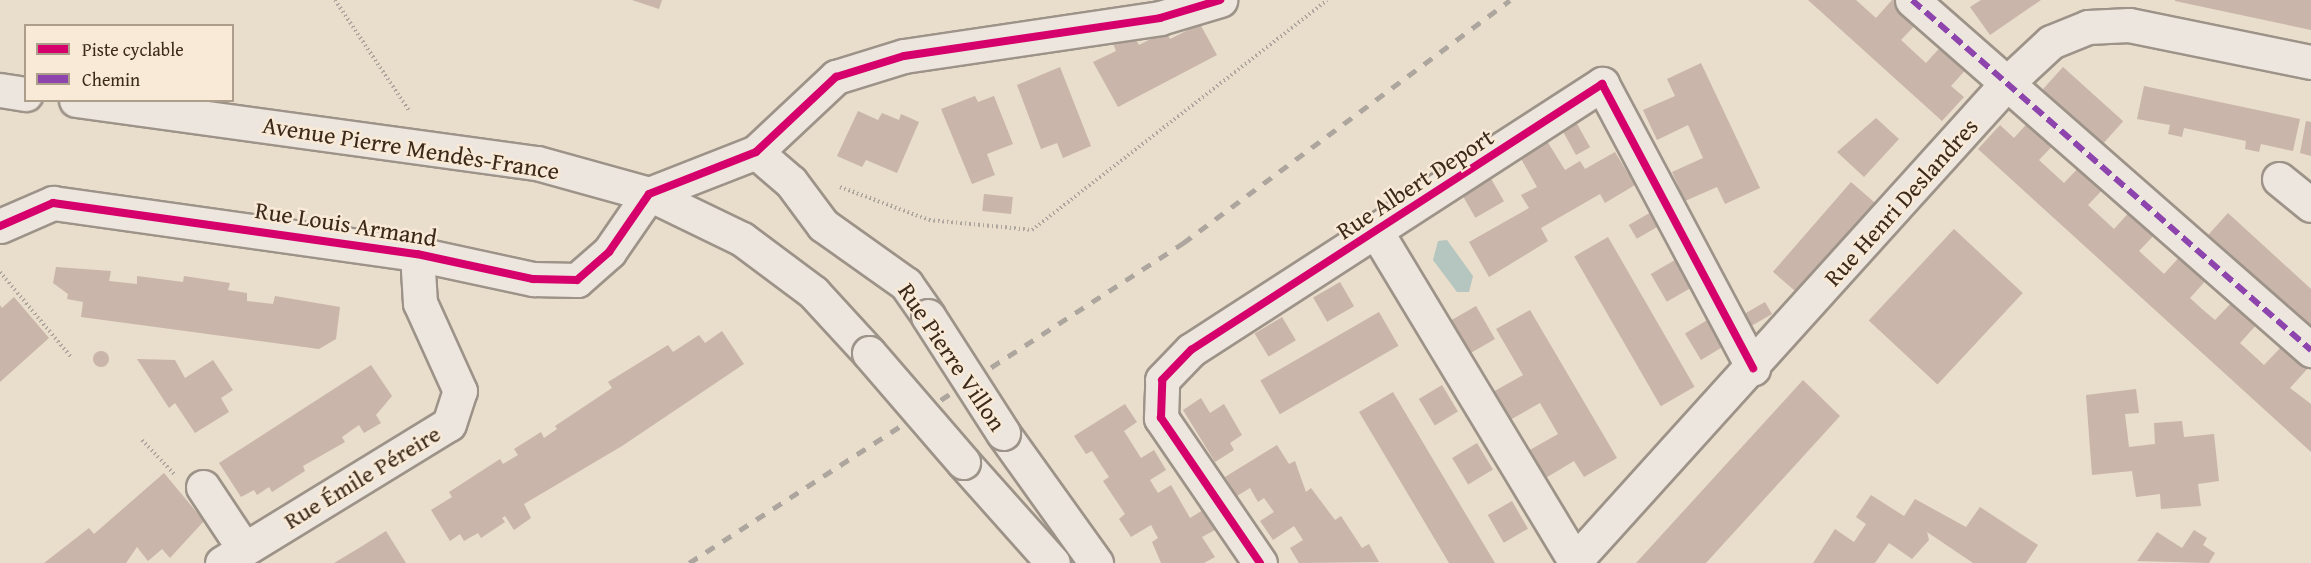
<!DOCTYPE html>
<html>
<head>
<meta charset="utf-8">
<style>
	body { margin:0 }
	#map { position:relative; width:2311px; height:563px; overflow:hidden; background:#e9ddcc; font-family:"Gentium Book Plus",serif }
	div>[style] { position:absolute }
	.water>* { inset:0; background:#b5c5bf }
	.building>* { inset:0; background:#c9b5aa; transform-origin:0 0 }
	.round { border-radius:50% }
	.path>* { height:4px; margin-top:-2px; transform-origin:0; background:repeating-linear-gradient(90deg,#ada69e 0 1.5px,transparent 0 4.5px) }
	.roads { filter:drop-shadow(2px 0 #9d9388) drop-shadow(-2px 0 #9d9388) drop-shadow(0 2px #9d9388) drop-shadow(0 -2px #9d9388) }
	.minor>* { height:33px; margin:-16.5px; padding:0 16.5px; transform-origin:16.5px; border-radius:16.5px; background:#ece6de }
	.rail>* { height:4.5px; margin-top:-2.25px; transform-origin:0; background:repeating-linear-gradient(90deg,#ada69e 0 10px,transparent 0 20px) }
	.bridges { filter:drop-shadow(2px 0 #9d9388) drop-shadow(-2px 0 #9d9388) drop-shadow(0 2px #9d9388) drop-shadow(0 -2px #9d9388) }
	.minor-bridge>* { height:33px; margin:-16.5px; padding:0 16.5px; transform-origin:16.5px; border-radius:16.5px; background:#ece6de }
	.quiet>* { height:6px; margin-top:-3px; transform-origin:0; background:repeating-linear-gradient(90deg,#8e44ad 0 12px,transparent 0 18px) }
	.cycleway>* { height:8px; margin:-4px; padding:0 4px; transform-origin:4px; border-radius:4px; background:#d6006c }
	span { translate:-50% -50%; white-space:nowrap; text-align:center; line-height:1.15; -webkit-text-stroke:5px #f8ead6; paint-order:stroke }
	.street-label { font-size:24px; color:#3c291a }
	.legend { position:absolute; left:24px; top:24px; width:210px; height:78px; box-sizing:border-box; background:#f8ead6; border:2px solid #ad9d8b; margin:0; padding:8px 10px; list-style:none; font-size:18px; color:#3c291a }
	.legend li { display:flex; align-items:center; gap:12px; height:30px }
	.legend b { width:30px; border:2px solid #ad9d8b }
</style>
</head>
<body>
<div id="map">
	<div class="water">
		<i style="clip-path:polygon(1447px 240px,1473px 276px,1469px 292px,1457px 292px,1433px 260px,1438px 241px)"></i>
	</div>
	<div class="building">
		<i style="clip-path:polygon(632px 0,662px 0,659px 9px)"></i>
		<i style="clip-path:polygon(1808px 0,1856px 0,1876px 18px,1892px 0,1899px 0,1920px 20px,1901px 40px,1926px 63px,1945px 42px,1970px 65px,1951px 86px,1964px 97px,1942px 121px)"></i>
		<i style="clip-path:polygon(1981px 0,2041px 0,1990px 35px,1970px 7px)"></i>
		<i style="clip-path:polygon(2175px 0,2311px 0,2311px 30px,2175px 1px)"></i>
		<i style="clip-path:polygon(1200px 24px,1217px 55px,1118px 107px,1093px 62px,1116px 51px,1113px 43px,1132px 32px,1139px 45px,1166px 31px,1170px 39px)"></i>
		<i style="clip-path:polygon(1701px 63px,1760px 188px,1725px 204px,1717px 187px,1685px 201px,1672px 172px,1703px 158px,1688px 125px,1657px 140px,1643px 110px,1675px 96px,1667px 79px)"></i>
		<i style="clip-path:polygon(1060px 67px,1091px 146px,1063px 158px,1057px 143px,1041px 149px,1017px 85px)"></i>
		<i style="left:2063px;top:67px;width:81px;height:33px;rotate:42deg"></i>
		<i style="clip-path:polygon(2144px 86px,2300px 119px,2293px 151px,2261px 144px,2259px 152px,2245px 149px,2246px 141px,2184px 128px,2182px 137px,2168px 134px,2170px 125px,2137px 119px)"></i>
		<i style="clip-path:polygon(975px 96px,978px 102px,994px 96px,1013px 144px,987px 154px,995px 175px,972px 184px,941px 109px)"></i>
		<i style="clip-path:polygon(858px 111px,878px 120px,882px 113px,899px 120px,901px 114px,919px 122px,897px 173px,866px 160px,862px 167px,837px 156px)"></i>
		<i style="clip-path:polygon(2033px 117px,2058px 140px,2039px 160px,2064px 183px,2083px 163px,2107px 185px,2088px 205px,2114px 229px,2133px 208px,2158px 231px,2139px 251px,2164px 274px,2183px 253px,2209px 277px,2190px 298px,2202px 309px,2215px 320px,2234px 300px,2259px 322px,2240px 343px,2264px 365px,2284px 344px,2309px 367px,2290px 388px,2311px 404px,2311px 452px,1978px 149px,2000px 125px,2014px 138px)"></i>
		<i style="clip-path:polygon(1876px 118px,1899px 139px,1864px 177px,1837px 152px)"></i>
		<i style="clip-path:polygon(2306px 121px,2311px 122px,2311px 156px,2300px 153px)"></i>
		<i style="left:1576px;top:122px;width:29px;height:16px;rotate:61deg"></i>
		<i style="clip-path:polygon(1547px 141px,1565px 170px,1580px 161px,1585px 169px,1615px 152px,1635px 185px,1605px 203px,1600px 194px,1541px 228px,1548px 241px,1489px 277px,1469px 242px,1529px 208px,1521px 195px,1537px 187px,1520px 157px)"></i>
		<i style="left:1490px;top:177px;width:28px;height:33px;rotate:60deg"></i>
		<i style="left:1851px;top:182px;width:32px;height:119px;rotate:41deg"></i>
		<i style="left:984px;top:194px;width:29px;height:17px;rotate:6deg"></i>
		<i style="left:1653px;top:211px;width:16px;height:28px;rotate:60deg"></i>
		<i style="clip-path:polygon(2228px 213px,2311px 289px,2311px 334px,2200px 244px)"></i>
		<i style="left:1954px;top:229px;width:94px;height:125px;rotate:43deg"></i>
		<i style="left:1608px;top:237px;width:173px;height:39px;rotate:60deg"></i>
		<i style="left:1675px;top:260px;width:32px;height:28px;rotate:60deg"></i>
		<i style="clip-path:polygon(56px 267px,111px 271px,109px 281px,137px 284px,137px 276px,183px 282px,184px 276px,230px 283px,228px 290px,247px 293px,247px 301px,273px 304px,275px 296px,340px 307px,336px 339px,319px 349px,81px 317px,83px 302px,67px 299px,68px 294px,53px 283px)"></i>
		<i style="left:1340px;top:282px;width:28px;height:31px;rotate:60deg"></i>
		<i style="clip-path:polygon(14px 297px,49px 338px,0 382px,0 305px,2px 308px)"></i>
		<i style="left:1765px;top:302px;width:14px;height:25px;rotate:60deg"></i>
		<i style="left:1476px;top:306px;width:38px;height:29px;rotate:60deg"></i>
		<i style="clip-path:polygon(1530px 310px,1617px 458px,1584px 477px,1574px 461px,1544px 479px,1528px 451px,1558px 434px,1540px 403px,1510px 420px,1493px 392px,1523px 375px,1496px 329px)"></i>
		<i style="left:1379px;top:312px;width:39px;height:137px;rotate:60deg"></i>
		<i style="left:1282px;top:317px;width:27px;height:32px;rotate:59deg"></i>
		<i style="left:1709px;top:319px;width:31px;height:28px;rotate:59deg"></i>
		<i style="clip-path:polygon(722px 331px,744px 364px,622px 446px,524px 504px,531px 518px,514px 530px,505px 516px,502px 518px,505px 522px,481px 538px,478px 533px,464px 541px,460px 534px,450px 541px,431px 510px,452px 497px,449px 492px,500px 459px,503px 464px,518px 455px,514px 449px,541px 432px,544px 438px,557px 429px,555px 426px,612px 388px,608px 382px,668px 345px,673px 352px,699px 335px,705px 343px)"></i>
		<i class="round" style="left:93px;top:351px;width:16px;height:16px"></i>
		<i style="clip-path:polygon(137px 359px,175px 360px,185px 378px,213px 360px,233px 390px,221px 398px,229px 412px,195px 433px,175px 403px,169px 408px)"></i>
		<i style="clip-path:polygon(371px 365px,392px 396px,376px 415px,381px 423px,364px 433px,359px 425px,342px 437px,345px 442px,303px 466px,305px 471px,272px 492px,269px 487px,257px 495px,254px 490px,241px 497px,219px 463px)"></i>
		<i style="clip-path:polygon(1803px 380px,1840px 416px,1706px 563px,1636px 563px)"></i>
		<i style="left:1442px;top:385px;width:31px;height:27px;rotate:59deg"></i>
		<i style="clip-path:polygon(2136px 389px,2139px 413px,2125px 414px,2129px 447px,2155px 444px,2154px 423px,2182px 421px,2184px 437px,2214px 434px,2219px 481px,2198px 484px,2201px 506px,2161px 509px,2160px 494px,2136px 497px,2132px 471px,2092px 475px,2086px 395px)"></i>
		<i style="clip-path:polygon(1393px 392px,1428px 451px,1495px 563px,1449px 563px,1359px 412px)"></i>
		<i style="clip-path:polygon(1201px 398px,1210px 413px,1224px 404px,1242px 435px,1230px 443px,1234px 450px,1215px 462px,1183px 410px)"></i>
		<i style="clip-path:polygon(1125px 404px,1137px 422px,1124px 431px,1141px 458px,1154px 450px,1166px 470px,1150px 480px,1158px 493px,1171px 485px,1190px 518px,1203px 510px,1215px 530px,1202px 537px,1215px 557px,1204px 563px,1161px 563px,1152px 542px,1158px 538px,1151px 525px,1131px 537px,1119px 519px,1125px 514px,1103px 481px,1109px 477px,1092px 451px,1086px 454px,1074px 436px)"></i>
		<i style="left:1477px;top:443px;width:31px;height:29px;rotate:59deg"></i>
		<i style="clip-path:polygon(1277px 445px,1289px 464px,1295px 461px,1306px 492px,1311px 488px,1335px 520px,1341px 516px,1362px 548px,1369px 544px,1379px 562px,1299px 563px,1290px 548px,1303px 540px,1294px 526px,1273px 540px,1260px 521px,1274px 512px,1264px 498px,1258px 502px,1250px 488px,1237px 496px,1225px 477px)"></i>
		<i style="clip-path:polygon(164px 473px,204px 521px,170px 558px,162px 549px,148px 561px,137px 547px,126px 563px,44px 563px,89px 528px,94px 534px)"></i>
		<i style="clip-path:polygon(1871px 495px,1904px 516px,1915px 499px,1966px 527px,1980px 507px,2038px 545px,2026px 563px,1973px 563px,1927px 532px,1929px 540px,1912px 559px,1889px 543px,1875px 563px,1813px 563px,1835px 529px,1854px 542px,1866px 524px,1856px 517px)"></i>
		<i style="left:1512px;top:501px;width:32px;height:28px;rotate:60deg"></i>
		<i style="clip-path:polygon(2194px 530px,2207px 538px,2203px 545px,2215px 553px,2209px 563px,2137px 561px,2157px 532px,2182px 548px)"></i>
		<i style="clip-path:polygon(386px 531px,406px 563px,334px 563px,359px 548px)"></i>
	</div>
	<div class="path">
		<i style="left:335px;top:0;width:135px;rotate:56.2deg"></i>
		<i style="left:840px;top:187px;width:95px;rotate:20.3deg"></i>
		<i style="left:929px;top:220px;width:103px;rotate:5.5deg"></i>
		<i style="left:1032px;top:230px;width:374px;rotate:-37.9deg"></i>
		<i style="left:0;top:272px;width:112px;rotate:50.1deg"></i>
		<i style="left:142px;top:440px;width:47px;rotate:46.7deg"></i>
	</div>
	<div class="roads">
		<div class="minor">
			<i style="left:1912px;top:0;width:531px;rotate:41.26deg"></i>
			<i style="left:0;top:90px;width:26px;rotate:9deg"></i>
			<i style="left:76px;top:100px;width:465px;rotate:7.8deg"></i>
			<i style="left:537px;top:163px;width:116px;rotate:15.5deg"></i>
			<i style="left:649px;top:194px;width:103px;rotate:25.8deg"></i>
			<i style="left:742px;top:239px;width:89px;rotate:36.7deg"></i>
			<i style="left:813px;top:292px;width:83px;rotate:47.4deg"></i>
			<i style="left:756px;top:152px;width:46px;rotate:40.6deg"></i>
			<i style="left:791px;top:182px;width:54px;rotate:53.3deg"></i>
			<i style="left:823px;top:225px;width:102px;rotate:35.4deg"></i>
			<i style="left:906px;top:284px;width:39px;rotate:55deg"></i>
			<i style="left:2279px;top:179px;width:41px;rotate:39.1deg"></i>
			<i style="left:0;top:226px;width:58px;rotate:-23.5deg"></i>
			<i style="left:53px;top:203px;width:368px;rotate:8deg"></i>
			<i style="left:417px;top:254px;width:119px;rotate:12.2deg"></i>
			<i style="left:533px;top:279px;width:44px;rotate:1.3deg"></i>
			<i style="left:577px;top:280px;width:43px;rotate:-41.2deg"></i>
			<i style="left:609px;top:252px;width:70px;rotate:-55.4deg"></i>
			<i style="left:649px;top:194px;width:115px;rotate:-21.4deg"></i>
			<i style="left:756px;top:152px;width:110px;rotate:-43.2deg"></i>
			<i style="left:836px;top:77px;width:71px;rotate:-17.2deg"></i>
			<i style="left:904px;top:56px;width:259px;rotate:-8.4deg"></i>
			<i style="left:1160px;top:18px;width:63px;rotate:-16.7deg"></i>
			<i style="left:1377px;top:233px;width:383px;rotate:58.9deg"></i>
			<i style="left:1003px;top:433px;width:160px;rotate:54.4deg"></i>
			<i style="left:963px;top:462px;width:135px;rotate:48.3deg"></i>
			<i style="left:203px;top:487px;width:74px;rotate:56.5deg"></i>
			<i style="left:222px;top:563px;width:266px;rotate:-31.5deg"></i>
			<i style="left:449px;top:424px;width:35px;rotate:-72deg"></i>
			<i style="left:460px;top:391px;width:97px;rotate:-114.4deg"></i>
			<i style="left:420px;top:303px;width:49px;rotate:-93.5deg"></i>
			<i style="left:1260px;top:563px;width:176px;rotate:-124.3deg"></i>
			<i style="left:1161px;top:418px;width:38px;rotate:-88deg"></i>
			<i style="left:1162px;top:380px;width:42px;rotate:-46deg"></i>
			<i style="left:1191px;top:350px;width:490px;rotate:-32.9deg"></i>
			<i style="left:1602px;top:84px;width:322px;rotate:62deg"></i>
			<i style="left:1573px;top:563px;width:647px;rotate:-47.88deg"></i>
			<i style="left:2007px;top:83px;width:60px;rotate:-43deg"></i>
			<i style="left:2051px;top:42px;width:40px;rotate:-22deg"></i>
			<i style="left:2088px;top:27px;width:41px;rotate:-2.8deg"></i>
			<i style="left:2129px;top:25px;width:186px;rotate:11.5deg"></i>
		</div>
	</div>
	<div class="rail">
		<i style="left:689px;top:563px;width:589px;rotate:-32.93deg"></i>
		<i style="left:1183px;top:243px;width:407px;rotate:-36.6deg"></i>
	</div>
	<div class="bridges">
		<div class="minor-bridge">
			<i style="left:928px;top:316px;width:139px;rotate:57.3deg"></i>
			<i style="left:869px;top:353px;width:144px;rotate:49.2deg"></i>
		</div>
	</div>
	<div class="quiet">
		<i style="left:1912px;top:0;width:531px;rotate:41.26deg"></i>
	</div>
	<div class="cycleway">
		<i style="left:0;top:226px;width:58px;rotate:-23.5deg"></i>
		<i style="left:53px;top:203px;width:368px;rotate:8deg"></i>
		<i style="left:417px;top:254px;width:119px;rotate:12.2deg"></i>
		<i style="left:533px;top:279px;width:44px;rotate:1.3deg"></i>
		<i style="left:577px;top:280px;width:43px;rotate:-41.2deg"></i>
		<i style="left:609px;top:252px;width:70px;rotate:-55.4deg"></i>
		<i style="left:649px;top:194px;width:115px;rotate:-21.4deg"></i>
		<i style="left:756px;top:152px;width:110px;rotate:-43.2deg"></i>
		<i style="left:836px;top:77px;width:71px;rotate:-17.2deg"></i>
		<i style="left:904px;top:56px;width:259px;rotate:-8.4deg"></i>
		<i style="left:1160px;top:18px;width:63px;rotate:-16.7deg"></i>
		<i style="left:1260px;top:563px;width:176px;rotate:-124.3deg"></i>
		<i style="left:1161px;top:418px;width:38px;rotate:-88deg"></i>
		<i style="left:1162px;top:380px;width:42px;rotate:-46deg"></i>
		<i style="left:1191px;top:350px;width:490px;rotate:-32.9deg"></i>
		<i style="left:1602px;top:84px;width:322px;rotate:62deg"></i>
	</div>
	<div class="street-label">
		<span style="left:411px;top:148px;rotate:9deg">Avenue Pierre Mendès-France</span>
		<span style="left:1415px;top:184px;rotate:-33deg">Rue Albert Deport</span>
		<span style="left:1901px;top:202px;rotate:-48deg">Rue Henri Deslandres</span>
		<span style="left:346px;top:224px;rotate:9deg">Rue Louis Armand</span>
		<span style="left:952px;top:357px;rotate:56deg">Rue Pierre Villon</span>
		<span style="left:362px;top:477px;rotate:-31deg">Rue Émile Péreire</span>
	</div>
	<ul class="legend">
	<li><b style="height:8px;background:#d6006c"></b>Piste cyclable</li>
	<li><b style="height:8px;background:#8e44ad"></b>Chemin</li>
	</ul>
</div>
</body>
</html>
